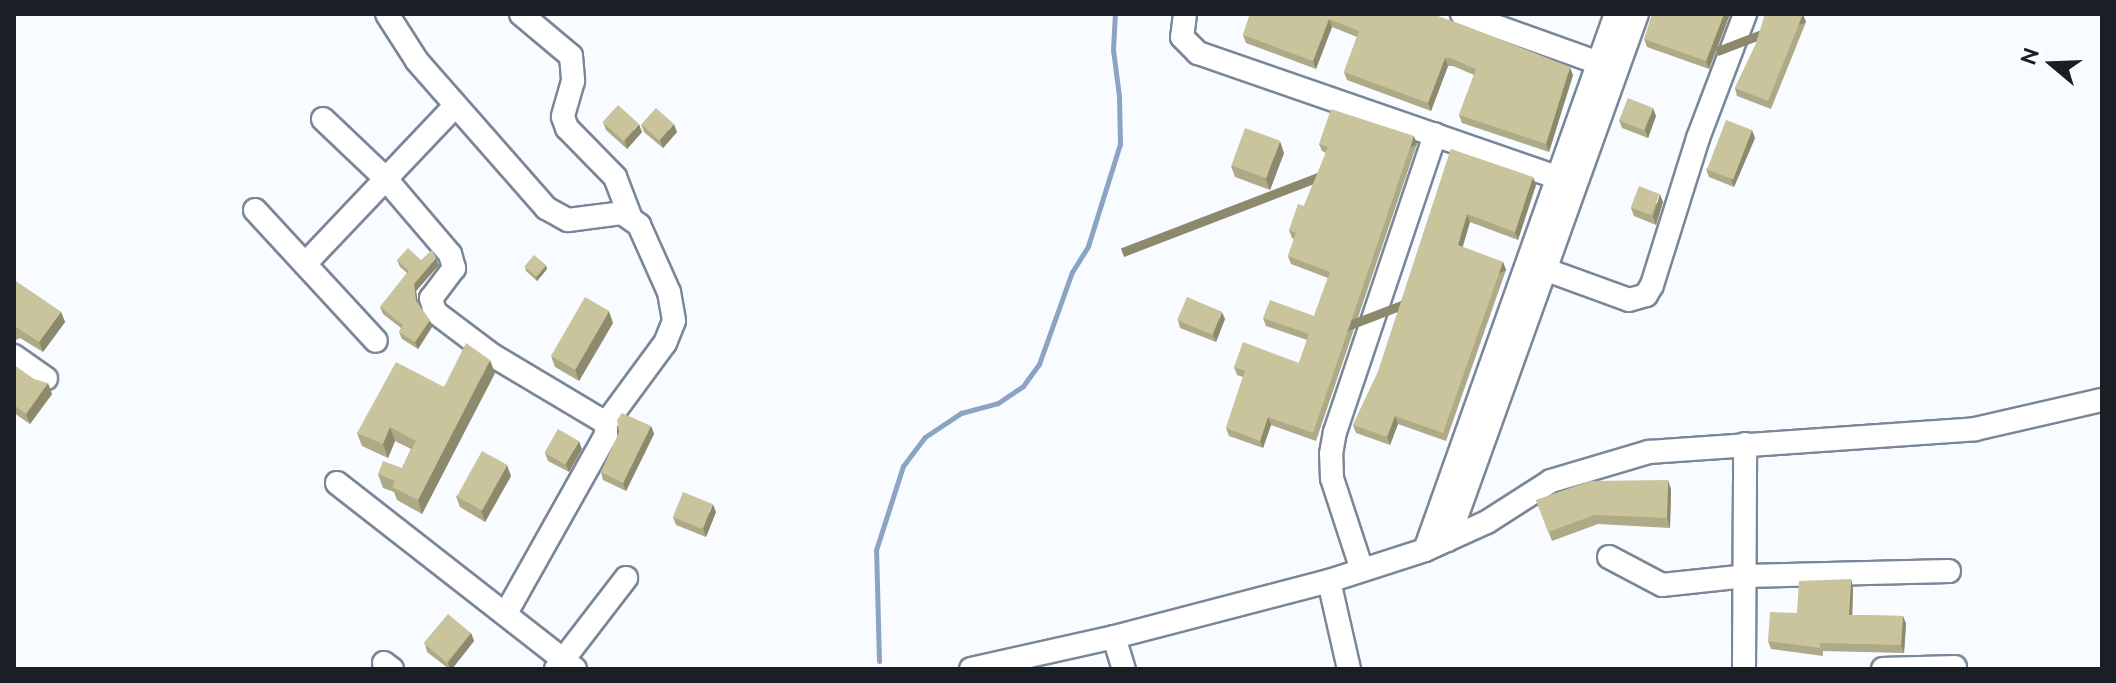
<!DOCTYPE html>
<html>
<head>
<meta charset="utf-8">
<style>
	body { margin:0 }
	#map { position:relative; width:2116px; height:683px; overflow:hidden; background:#f8fbff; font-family:Ubuntu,sans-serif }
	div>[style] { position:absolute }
	.stream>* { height:5px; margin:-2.5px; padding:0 2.5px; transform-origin:2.5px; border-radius:2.5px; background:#8ba4c3 }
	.roads { filter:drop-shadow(2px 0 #798798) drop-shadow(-2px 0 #798798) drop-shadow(0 2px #798798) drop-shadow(0 -2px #798798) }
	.minor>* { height:22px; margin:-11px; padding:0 11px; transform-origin:11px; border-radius:11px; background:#fff }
	.wall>* { inset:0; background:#aea986 }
	.shaded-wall>* { inset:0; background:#8d896d; transform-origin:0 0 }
	.building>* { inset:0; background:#cac49c; transform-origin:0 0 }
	span { translate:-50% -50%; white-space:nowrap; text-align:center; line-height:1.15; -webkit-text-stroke:7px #fff; paint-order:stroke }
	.frame { position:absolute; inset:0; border:16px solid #191f25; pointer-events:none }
	.north { position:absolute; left:2012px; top:24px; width:80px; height:80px; -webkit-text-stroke:6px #fff; paint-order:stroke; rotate:289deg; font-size:22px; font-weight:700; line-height:32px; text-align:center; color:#191f25 }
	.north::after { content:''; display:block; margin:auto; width:28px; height:36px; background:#191f25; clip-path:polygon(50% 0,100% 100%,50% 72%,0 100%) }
</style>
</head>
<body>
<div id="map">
	<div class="stream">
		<i style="left:879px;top:661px;width:111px;rotate:-91.5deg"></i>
		<i style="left:876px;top:550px;width:88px;rotate:-72.2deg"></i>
		<i style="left:903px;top:466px;width:36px;rotate:-53deg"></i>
		<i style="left:925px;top:437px;width:43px;rotate:-33.7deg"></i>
		<i style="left:961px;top:413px;width:38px;rotate:-15deg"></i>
		<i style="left:998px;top:403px;width:30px;rotate:-34deg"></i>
		<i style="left:1023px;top:386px;width:27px;rotate:-54deg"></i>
		<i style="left:1039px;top:364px;width:98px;rotate:-70.3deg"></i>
		<i style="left:1072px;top:272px;width:31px;rotate:-58deg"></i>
		<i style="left:1088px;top:246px;width:107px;rotate:-72.6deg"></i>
		<i style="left:1120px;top:144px;width:48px;rotate:-91.2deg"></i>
		<i style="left:1119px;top:96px;width:46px;rotate:-97.4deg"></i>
		<i style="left:1113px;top:50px;width:36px;rotate:-87deg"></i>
	</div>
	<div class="roads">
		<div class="minor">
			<i style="left:387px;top:14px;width:56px;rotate:57.4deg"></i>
			<i style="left:417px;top:61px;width:196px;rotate:48.7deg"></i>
			<i style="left:546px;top:208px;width:25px;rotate:29deg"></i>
			<i style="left:568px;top:220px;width:54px;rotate:-7.4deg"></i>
			<i style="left:622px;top:213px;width:21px;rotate:35deg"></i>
			<i style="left:639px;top:225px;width:73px;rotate:65.9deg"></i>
			<i style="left:669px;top:292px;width:29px;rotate:80deg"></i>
			<i style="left:674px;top:321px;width:24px;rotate:112deg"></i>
			<i style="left:665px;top:343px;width:99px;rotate:126.4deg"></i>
			<i style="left:521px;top:14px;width:65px;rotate:40deg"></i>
			<i style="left:571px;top:56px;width:25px;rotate:85deg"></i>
			<i style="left:573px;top:81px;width:37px;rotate:106deg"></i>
			<i style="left:563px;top:117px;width:12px;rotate:70deg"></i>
			<i style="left:567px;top:128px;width:69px;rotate:45.6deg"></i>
			<i style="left:615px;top:177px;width:42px;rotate:69deg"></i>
			<i style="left:1185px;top:14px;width:23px;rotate:97deg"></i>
			<i style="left:1182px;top:37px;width:23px;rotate:45deg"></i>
			<i style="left:1198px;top:53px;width:381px;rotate:19.1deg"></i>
			<i style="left:1462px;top:14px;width:145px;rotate:19.7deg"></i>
			<i style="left:323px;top:119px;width:86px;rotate:43.6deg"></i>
			<i style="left:385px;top:178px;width:100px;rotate:49.5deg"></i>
			<i style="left:450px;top:254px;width:15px;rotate:74deg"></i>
			<i style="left:454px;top:268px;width:38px;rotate:127deg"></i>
			<i style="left:431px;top:298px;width:15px;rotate:74deg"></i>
			<i style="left:435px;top:312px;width:71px;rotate:37deg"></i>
			<i style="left:492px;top:355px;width:133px;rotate:30.8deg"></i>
			<i style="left:606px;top:423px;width:12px;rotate:90deg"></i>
			<i style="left:606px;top:435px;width:204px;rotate:119.3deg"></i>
			<i style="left:255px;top:210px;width:178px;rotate:47.3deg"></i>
			<i style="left:305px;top:264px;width:218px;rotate:-46.5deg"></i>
			<i style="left:1533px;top:265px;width:102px;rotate:20deg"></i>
			<i style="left:1629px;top:300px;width:18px;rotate:-16deg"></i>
			<i style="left:1646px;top:295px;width:12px;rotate:-59deg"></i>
			<i style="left:1652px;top:285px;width:154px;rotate:-72.6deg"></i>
			<i style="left:1698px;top:138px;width:133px;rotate:-69.2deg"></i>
			<i style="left:14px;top:356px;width:39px;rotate:35deg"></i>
			<i style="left:337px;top:483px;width:302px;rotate:38deg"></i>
			<i style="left:1448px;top:540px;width:559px;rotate:-70.24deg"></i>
			<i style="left:1425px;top:550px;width:569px;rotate:-70.39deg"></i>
			<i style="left:1609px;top:557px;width:60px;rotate:27.8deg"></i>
			<i style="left:1662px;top:585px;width:84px;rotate:-6.1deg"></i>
			<i style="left:1746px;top:576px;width:203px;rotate:-1.4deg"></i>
			<i style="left:1362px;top:570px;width:97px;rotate:-108.1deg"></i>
			<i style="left:1332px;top:478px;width:24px;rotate:-92deg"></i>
			<i style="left:1331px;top:454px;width:22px;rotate:-80deg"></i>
			<i style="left:1335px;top:432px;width:314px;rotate:-71.4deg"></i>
			<i style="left:1329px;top:581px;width:90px;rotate:77.2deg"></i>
			<i style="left:1114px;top:637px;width:34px;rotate:73deg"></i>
			<i style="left:384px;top:663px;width:10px;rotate:37deg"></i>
			<i style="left:556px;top:669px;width:115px;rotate:-52.4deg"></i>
			<i style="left:971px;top:669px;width:147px;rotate:-12.6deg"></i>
			<i style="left:1114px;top:637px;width:222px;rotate:-14.6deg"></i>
			<i style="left:1329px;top:581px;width:101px;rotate:-17.9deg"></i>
			<i style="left:1425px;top:550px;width:68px;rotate:-24.3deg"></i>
			<i style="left:1487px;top:522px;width:76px;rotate:-32.6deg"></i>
			<i style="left:1551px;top:481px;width:102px;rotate:-16.5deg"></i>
			<i style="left:1649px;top:452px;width:327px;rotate:-4deg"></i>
			<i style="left:1975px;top:429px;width:130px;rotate:-12.9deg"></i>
			<i style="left:1744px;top:669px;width:225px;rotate:-89.7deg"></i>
			<i style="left:1883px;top:669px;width:72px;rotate:-1.6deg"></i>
		</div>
	</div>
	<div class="wall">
		<i style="clip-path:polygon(1250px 14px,1432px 14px,1573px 75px,1549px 152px,1462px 123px,1459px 115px,1474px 75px,1453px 66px,1448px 66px,1431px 111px,1347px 80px,1344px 72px,1357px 37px,1332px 27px,1316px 69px,1246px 43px,1243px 35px)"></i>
		<i style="clip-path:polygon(1730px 14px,1709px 69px,1647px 47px,1644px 39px)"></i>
		<i style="clip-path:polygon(1806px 22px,1771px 109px,1737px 96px,1735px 88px,1755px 46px)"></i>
		<i style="clip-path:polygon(1656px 116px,1648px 138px,1622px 128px,1619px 120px)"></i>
		<i style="clip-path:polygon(603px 122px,642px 132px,627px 149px,606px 130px)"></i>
		<i style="clip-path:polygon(641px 124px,677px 132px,663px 148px,644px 132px)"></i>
		<i style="clip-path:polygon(1755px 138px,1734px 187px,1709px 177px,1706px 169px)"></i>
		<i style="clip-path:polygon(1319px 144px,1417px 144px,1316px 441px,1271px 425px,1263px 448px,1229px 436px,1226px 428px,1243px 377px,1237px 375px,1234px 367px,1299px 363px,1307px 340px,1266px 326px,1263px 318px,1314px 316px,1328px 278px,1291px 264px,1288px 256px,1294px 239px,1292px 238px,1289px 230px,1304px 206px,1326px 153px,1322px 151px)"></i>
		<i style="clip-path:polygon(1451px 149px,1536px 185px,1518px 240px,1470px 222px,1462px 247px,1503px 262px,1506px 270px,1446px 441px,1398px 424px,1390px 445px,1356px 433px,1353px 425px,1378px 372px)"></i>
		<i style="clip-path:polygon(1284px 153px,1270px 190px,1235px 177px,1231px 166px)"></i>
		<i style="clip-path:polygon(1663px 202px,1656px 225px,1634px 216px,1631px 208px)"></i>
		<i style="clip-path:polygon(397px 260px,421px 260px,439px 265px,416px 291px,418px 304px,432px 327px,418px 349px,402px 339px,399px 332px,401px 328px,383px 314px,380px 307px,407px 273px,400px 267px)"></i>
		<i style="clip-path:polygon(525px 267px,547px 269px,537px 281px,526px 271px)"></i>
		<i style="clip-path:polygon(14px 280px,61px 312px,65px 322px,43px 352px,20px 338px,14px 341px)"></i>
		<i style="clip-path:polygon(1225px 319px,1216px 342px,1180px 328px,1178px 320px)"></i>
		<i style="clip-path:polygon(613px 323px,579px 381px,555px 367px,551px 356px)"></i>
		<i style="clip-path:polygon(14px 365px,52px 394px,30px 424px,14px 413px)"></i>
		<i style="clip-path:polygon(495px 373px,422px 514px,397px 500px,394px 492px,383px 488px,378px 474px,402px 468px,411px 449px,395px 441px,388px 458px,362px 446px,357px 433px,444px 387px)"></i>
		<i style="clip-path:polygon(651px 426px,654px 434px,626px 491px,603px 480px,601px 472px)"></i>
		<i style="clip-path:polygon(582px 449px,569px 472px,548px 461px,545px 453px)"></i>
		<i style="clip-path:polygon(511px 476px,485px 522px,460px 507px,456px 496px)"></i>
		<i style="clip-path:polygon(1671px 489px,1670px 528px,1598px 524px,1552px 541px,1536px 500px)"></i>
		<i style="clip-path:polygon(716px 512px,706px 537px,676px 525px,673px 517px)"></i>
		<i style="clip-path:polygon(1853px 587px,1852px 615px,1903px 616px,1906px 624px,1904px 653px,1823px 651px,1823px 656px,1771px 649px,1768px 641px,1797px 613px)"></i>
		<i style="clip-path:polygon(471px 633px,474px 641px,452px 669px,449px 669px,427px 652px,425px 644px)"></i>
	</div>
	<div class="shaded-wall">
		<i style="clip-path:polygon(1724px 14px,1730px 14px,1709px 69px,1706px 61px)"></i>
		<i style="left:1803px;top:14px;width:9px;height:94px;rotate:69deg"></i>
		<i style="clip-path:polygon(1329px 19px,1332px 27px,1316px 69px,1313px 61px)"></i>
		<i style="clip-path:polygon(1445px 58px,1448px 66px,1431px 111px,1428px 103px)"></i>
		<i style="clip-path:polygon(1570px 67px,1573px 75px,1549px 152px,1546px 144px)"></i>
		<i style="clip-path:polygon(1653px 108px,1656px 116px,1648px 138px,1645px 130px)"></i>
		<i style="clip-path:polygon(639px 124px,642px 132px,627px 149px,625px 141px)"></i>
		<i style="clip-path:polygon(674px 124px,677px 132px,663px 148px,660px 140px)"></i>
		<i style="clip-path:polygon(1752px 130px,1755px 138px,1734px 187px,1731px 179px)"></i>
		<i style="left:1414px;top:136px;width:9px;height:314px;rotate:69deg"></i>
		<i style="clip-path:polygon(1280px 141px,1284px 153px,1270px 190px,1266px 179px)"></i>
		<i style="clip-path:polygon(1533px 177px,1536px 185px,1518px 240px,1515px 232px)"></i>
		<i style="clip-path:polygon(1660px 194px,1663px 202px,1656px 225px,1653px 217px)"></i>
		<i style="clip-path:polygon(1467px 214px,1470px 222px,1461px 253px,1458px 245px)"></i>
		<i style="clip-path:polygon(436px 258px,439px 265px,416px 291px,419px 308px,416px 301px,414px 284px)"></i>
		<i style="left:1503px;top:262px;width:9px;height:181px;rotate:69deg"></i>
		<i style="clip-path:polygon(546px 265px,547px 269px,537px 281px,536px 277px)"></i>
		<i style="clip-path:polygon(609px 311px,613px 323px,579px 381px,575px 369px)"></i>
		<i style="clip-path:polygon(61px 312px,65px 322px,43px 352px,39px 342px)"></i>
		<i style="clip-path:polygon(1222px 312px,1225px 319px,1216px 342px,1213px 334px)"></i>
		<i style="clip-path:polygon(430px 320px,432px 327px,418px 349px,415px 342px)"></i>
		<i style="clip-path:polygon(490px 360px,495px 373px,422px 514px,418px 500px)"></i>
		<i style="clip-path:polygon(48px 383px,52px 394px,30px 424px,26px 414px)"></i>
		<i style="clip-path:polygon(1395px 416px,1398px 424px,1390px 445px,1387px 437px)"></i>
		<i style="clip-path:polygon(1268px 417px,1271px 425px,1263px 448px,1260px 441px)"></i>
		<i style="clip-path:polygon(651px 426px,654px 434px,626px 491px,623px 483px)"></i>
		<i style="clip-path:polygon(390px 427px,395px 441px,388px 458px,383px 444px)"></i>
		<i style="clip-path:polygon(579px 441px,582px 449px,569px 472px,566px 464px)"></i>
		<i style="clip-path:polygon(507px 465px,511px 476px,485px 522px,481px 510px)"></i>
		<i style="clip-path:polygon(1668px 480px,1671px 489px,1670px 528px,1667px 518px)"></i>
		<i style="clip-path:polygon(713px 504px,716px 512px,706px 537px,703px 529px)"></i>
		<i style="clip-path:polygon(1851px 579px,1853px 587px,1852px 623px,1849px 615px)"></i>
		<i style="clip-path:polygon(1903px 616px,1906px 624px,1904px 653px,1901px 645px)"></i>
		<i style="clip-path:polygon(471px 633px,474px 641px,452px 669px,450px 669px,448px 663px)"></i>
	</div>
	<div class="building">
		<i style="clip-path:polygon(1250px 14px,1432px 14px,1466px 26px,1570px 67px,1546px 144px,1459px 115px,1476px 69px,1450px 58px,1445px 58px,1428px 103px,1344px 72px,1359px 31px,1329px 19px,1313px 61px,1243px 35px)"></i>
		<i style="clip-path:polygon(1652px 14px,1724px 14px,1706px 61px,1644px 39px)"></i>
		<i style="clip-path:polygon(1765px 14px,1803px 14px,1768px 101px,1735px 88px,1755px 46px)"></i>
		<i style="left:1628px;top:98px;width:27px;height:24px;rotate:22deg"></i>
		<i style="left:618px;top:105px;width:28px;height:23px;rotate:42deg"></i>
		<i style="left:656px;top:108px;width:24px;height:22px;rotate:42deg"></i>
		<i style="clip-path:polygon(1331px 109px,1414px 136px,1313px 433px,1268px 417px,1260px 441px,1226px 428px,1245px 371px,1234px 367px,1243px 342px,1299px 363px,1309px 334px,1263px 318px,1270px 300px,1314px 316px,1330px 272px,1288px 256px,1296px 233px,1289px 230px,1298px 204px,1304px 206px,1328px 147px,1319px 144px)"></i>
		<i style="left:1726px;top:120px;width:28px;height:53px;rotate:21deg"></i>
		<i style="left:1245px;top:128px;width:37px;height:40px;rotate:20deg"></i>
		<i style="clip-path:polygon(1451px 149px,1533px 177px,1515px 232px,1467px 214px,1458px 245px,1503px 262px,1443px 433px,1395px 416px,1387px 437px,1353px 425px,1378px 372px)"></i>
		<i style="left:1639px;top:186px;width:22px;height:23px;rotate:21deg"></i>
		<i style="clip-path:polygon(408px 248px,421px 260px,432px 250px,436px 258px,414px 284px,416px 301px,430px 320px,415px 342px,399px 332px,403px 325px,380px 307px,409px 271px,397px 260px)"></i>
		<i style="left:534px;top:255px;width:16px;height:15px;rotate:40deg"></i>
		<i style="clip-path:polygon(14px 280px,61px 312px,39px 342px,16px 327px,14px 328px)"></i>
		<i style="left:585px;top:297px;width:28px;height:68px;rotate:30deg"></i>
		<i style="left:1187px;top:297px;width:38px;height:25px;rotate:23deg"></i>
		<i style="clip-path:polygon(466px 343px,490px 360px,418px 500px,392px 487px,395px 481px,378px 474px,383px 461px,402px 468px,416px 441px,390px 427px,383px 444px,357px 433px,396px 362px,444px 387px)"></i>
		<i style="clip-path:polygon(14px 365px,34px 379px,48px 383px,26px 414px,14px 405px)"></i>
		<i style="clip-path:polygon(622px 413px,651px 426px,623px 483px,601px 472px,619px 432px,617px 420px)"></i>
		<i style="left:558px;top:429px;width:24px;height:27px;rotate:30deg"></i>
		<i style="left:482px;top:451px;width:29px;height:52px;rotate:29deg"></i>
		<i style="clip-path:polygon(1668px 480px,1667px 518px,1595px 515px,1548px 532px,1536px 500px,1590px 481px)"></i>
		<i style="left:683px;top:492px;width:32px;height:27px;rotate:22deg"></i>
		<i style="clip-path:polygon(1851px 579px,1849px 615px,1903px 616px,1901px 645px,1820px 643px,1820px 648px,1768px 641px,1770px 612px,1797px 613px,1799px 581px)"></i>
		<i style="left:448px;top:614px;width:30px;height:38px;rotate:40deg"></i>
	</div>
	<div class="frame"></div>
	<div class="north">N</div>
</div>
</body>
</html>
